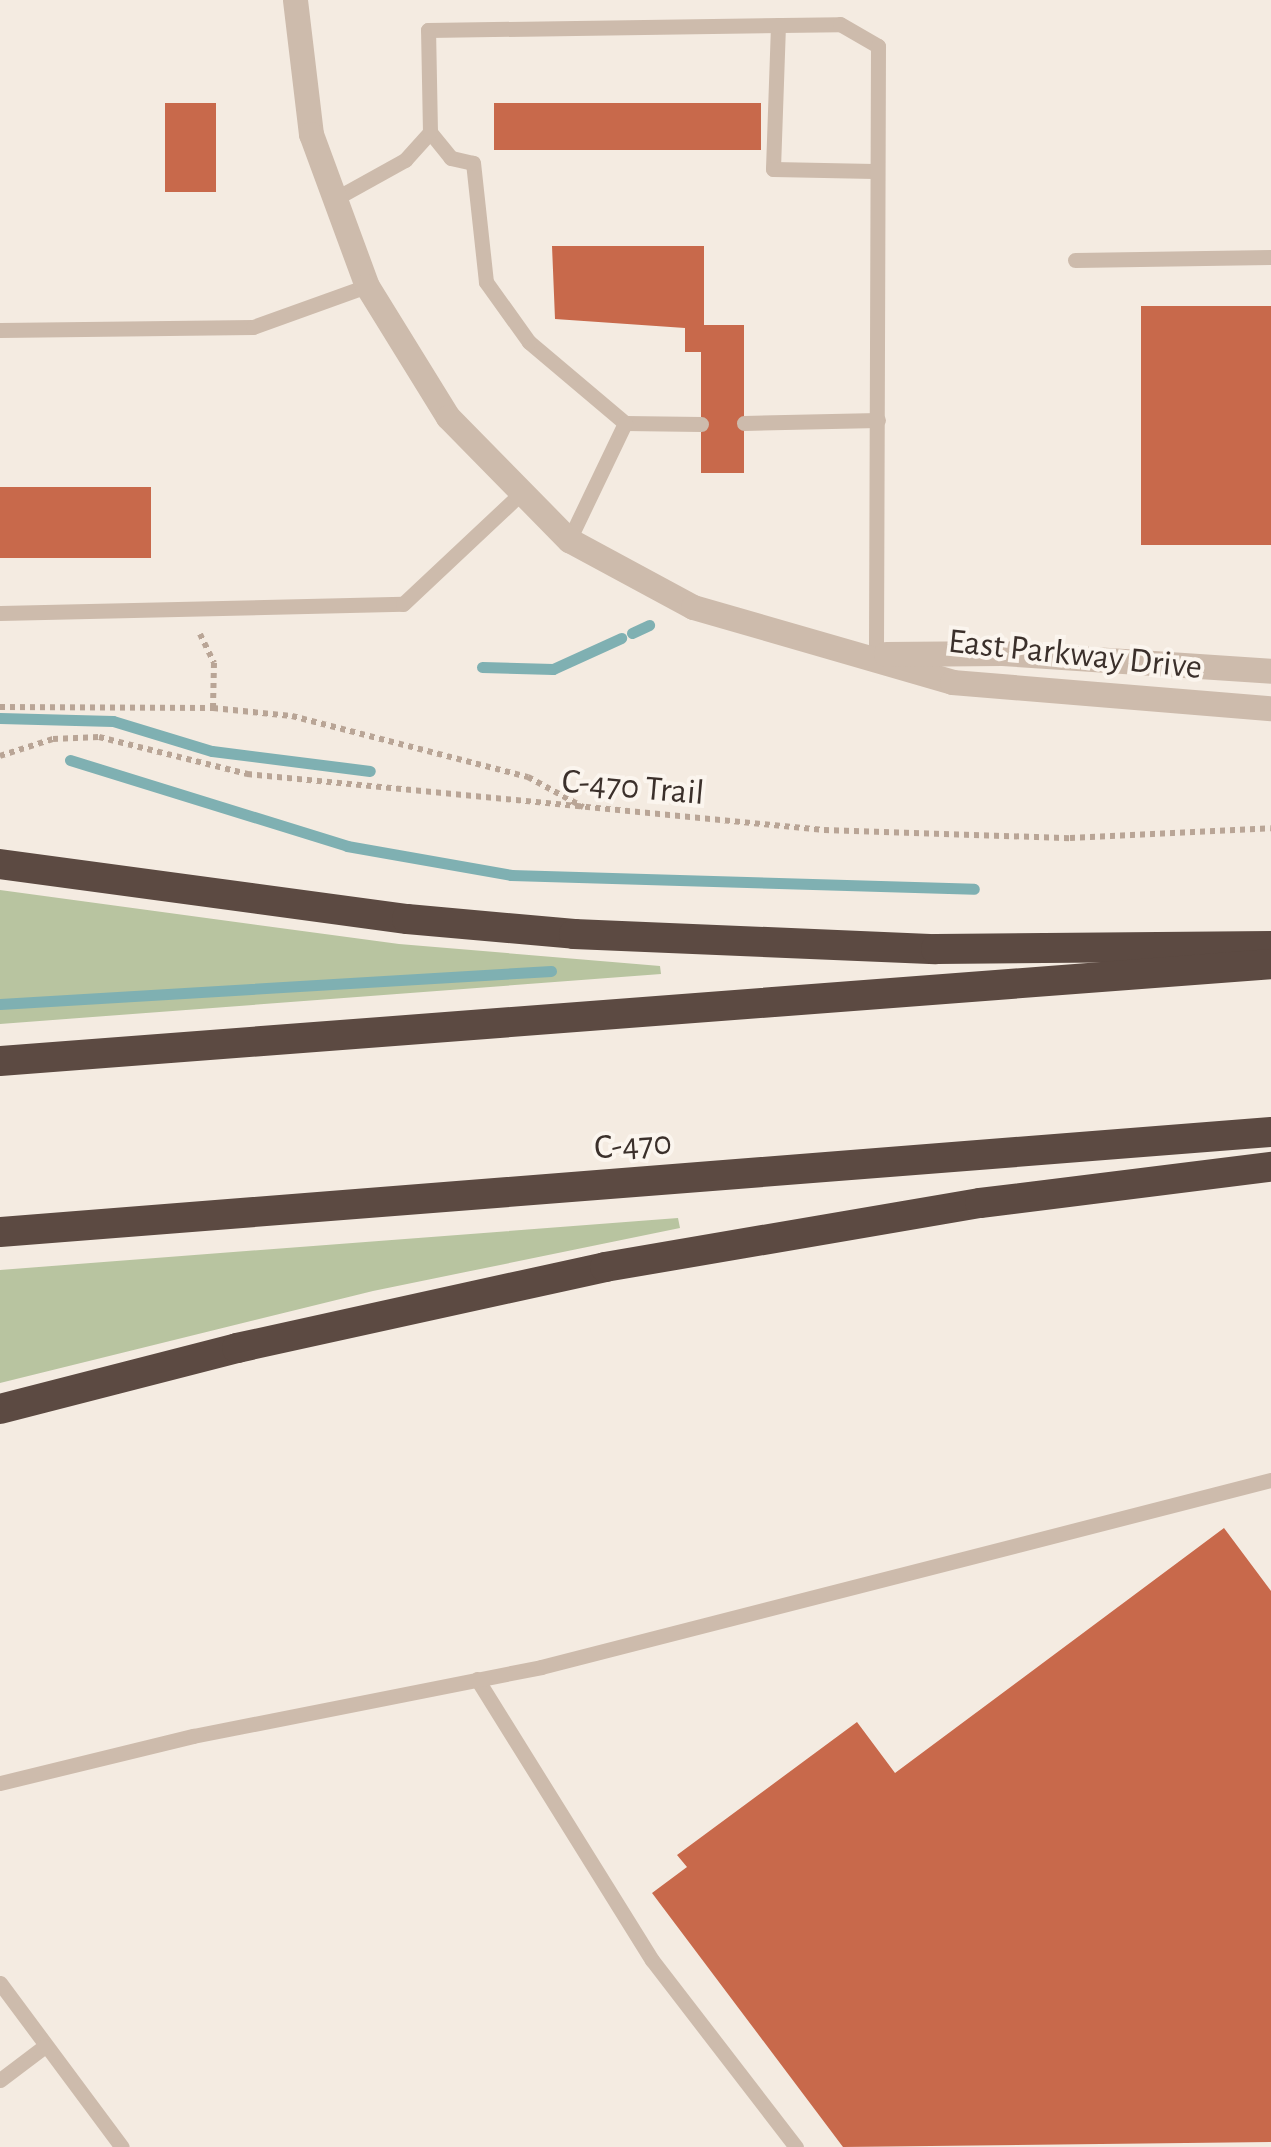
<!DOCTYPE html>
<html>
<head>
<meta charset="utf-8">
<style>
	body { margin:0 }
	#map { position:relative; width:1271px; height:2147px; overflow:hidden; background:#f4ebe1; font-family:"Alegreya Sans",sans-serif }
	div>[style] { position:absolute }
	.green>* { inset:0; background:#b8c4a0 }
	.stream>* { height:11px; margin:-5.5px; padding:0 5.5px; transform-origin:5.5px; border-radius:5.5px; background:#7fb0b2 }
	.building>* { inset:0; background:#c8694b; transform-origin:0 0 }
	.path>* { height:6px; margin-top:-3px; transform-origin:0; background:repeating-linear-gradient(90deg,#b9a596 0 5px,transparent 0 10px) }
	.service>* { height:15px; margin:-7.5px; padding:0 7.5px; transform-origin:7.5px; border-radius:7.5px; background:#cdbbac }
	.tertiary>* { height:25px; margin:-12.5px; padding:0 12.5px; transform-origin:12.5px; border-radius:12.5px; background:#cdbbac }
	.motorway>* { height:30px; margin:-15px; padding:0 15px; transform-origin:15px; border-radius:15px; background:#5c4a42 }
	span { translate:-50% -50%; white-space:nowrap; text-align:center; line-height:1.15; -webkit-text-stroke:8px #fbf5ee; paint-order:stroke }
	.street-label { font-size:35px; color:#3b302b }
</style>
</head>
<body>
<div id="map">
	<div class="green">
		<i style="clip-path:polygon(0 890px,399px 944px,660px 966px,661px 974px,0 1024px)"></i>
		<i style="clip-path:polygon(678px 1218px,680px 1228px,373px 1291px,0 1383px,0 1270px)"></i>
	</div>
	<div class="stream">
		<i style="left:632px;top:633px;width:19px;rotate:-25deg"></i>
		<i style="left:482px;top:667px;width:71px;rotate:1.6deg"></i>
		<i style="left:553px;top:669px;width:75px;rotate:-24.5deg"></i>
		<i style="left:0;top:718px;width:113px;rotate:1.5deg"></i>
		<i style="left:113px;top:721px;width:103px;rotate:16.9deg"></i>
		<i style="left:212px;top:751px;width:159px;rotate:7.2deg"></i>
		<i style="left:70px;top:760px;width:290px;rotate:17.2deg"></i>
		<i style="left:347px;top:846px;width:167px;rotate:10deg"></i>
		<i style="left:511px;top:875px;width:463px;rotate:1.7deg"></i>
		<i style="left:0;top:1004px;width:552px;rotate:-3.43deg"></i>
	</div>
	<div class="building">
		<i style="left:165px;top:103px;width:51px;height:89px"></i>
		<i style="left:494px;top:103px;width:267px;height:47px"></i>
		<i style="clip-path:polygon(552px 246px,704px 246px,704px 325px,744px 325px,744px 473px,701px 473px,701px 352px,685px 352px,685px 328px,555px 319px)"></i>
		<i style="left:1271px;top:306px;width:239px;height:130px;rotate:90deg"></i>
		<i style="left:0;top:487px;width:151px;height:71px"></i>
		<i style="clip-path:polygon(1224px 1528px,1271px 1591px,1271px 2142px,843px 2147px,652px 1893px,687px 1867px,677px 1855px,857px 1722px,895px 1773px)"></i>
	</div>
	<div class="path">
		<i style="left:200px;top:634px;width:32px;rotate:64deg"></i>
		<i style="left:214px;top:663px;width:45px;rotate:91.3deg"></i>
		<i style="left:0;top:707px;width:213px;rotate:0.3deg"></i>
		<i style="left:213px;top:708px;width:79px;rotate:5.8deg"></i>
		<i style="left:292px;top:716px;width:244px;rotate:14.5deg"></i>
		<i style="left:528px;top:777px;width:63px;rotate:28.6deg"></i>
		<i style="left:0;top:756px;width:56px;rotate:-17.8deg"></i>
		<i style="left:53px;top:739px;width:46px;rotate:-2.5deg"></i>
		<i style="left:99px;top:737px;width:153px;rotate:14deg"></i>
		<i style="left:247px;top:774px;width:580px;rotate:5.54deg"></i>
		<i style="left:824px;top:830px;width:246px;rotate:1.9deg"></i>
		<i style="left:1070px;top:838px;width:201px;rotate:-2.8deg"></i>
	</div>
	<div class="service">
		<i style="left:778px;top:25px;width:144px;rotate:92deg"></i>
		<i style="left:773px;top:169px;width:101px;rotate:1.1deg"></i>
		<i style="left:331px;top:201px;width:85px;rotate:-29deg"></i>
		<i style="left:405px;top:160px;width:38px;rotate:-48deg"></i>
		<i style="left:1075px;top:260px;width:196px;rotate:-0.9deg"></i>
		<i style="left:0;top:330px;width:253px;rotate:-0.7deg"></i>
		<i style="left:253px;top:327px;width:121px;rotate:-19.8deg"></i>
		<i style="left:744px;top:423px;width:134px;rotate:-1.3deg"></i>
		<i style="left:701px;top:424px;width:76px;rotate:-179.2deg"></i>
		<i style="left:625px;top:423px;width:126px;rotate:-139.8deg"></i>
		<i style="left:529px;top:342px;width:74px;rotate:-125.6deg"></i>
		<i style="left:486px;top:282px;width:120px;rotate:-96.2deg"></i>
		<i style="left:473px;top:163px;width:23px;rotate:-167deg"></i>
		<i style="left:451px;top:158px;width:33px;rotate:-129deg"></i>
		<i style="left:430px;top:132px;width:102px;rotate:-91.1deg"></i>
		<i style="left:428px;top:30px;width:412px;rotate:-0.8deg"></i>
		<i style="left:840px;top:24px;width:44px;rotate:30.1deg"></i>
		<i style="left:878px;top:46px;width:609px;rotate:90.19deg"></i>
		<i style="left:569px;top:540px;width:130px;rotate:-64.4deg"></i>
		<i style="left:0;top:613px;width:403px;rotate:-1.3deg"></i>
		<i style="left:403px;top:604px;width:159px;rotate:-43.2deg"></i>
		<i style="left:477px;top:1679px;width:331px;rotate:58.1deg"></i>
		<i style="left:652px;top:1960px;width:236px;rotate:52.4deg"></i>
		<i style="left:0;top:1783px;width:199px;rotate:-13.7deg"></i>
		<i style="left:193px;top:1736px;width:355px;rotate:-11.2deg"></i>
		<i style="left:541px;top:1667px;width:754px;rotate:-14.37deg"></i>
		<i style="left:0;top:1983px;width:204px;rotate:53.4deg"></i>
		<i style="left:0;top:2080px;width:56px;rotate:-37.1deg"></i>
	</div>
	<div class="tertiary">
		<i style="left:295px;top:0;width:135px;rotate:83.2deg"></i>
		<i style="left:311px;top:134px;width:162px;rotate:69.8deg"></i>
		<i style="left:367px;top:286px;width:154px;rotate:58.3deg"></i>
		<i style="left:448px;top:417px;width:173px;rotate:45.5deg"></i>
		<i style="left:569px;top:540px;width:141px;rotate:28.4deg"></i>
		<i style="left:693px;top:607px;width:270px;rotate:16.1deg"></i>
		<i style="left:952px;top:682px;width:320px;rotate:4.7deg"></i>
		<i style="left:886px;top:654px;width:116px;rotate:-0.5deg"></i>
		<i style="left:1002px;top:653px;width:270px;rotate:3.8deg"></i>
	</div>
	<div class="motorway">
		<i style="left:0;top:864px;width:411px;rotate:7.7deg"></i>
		<i style="left:407px;top:919px;width:168px;rotate:5.1deg"></i>
		<i style="left:574px;top:934px;width:362px;rotate:2.4deg"></i>
		<i style="left:936px;top:949px;width:335px;rotate:-0.5deg"></i>
		<i style="left:0;top:1061px;width:1275px;rotate:-4.36deg"></i>
		<i style="left:0;top:1232px;width:1275px;rotate:-4.5deg"></i>
		<i style="left:0;top:1409px;width:245px;rotate:-14.4deg"></i>
		<i style="left:237px;top:1348px;width:377px;rotate:-12.4deg"></i>
		<i style="left:605px;top:1267px;width:380px;rotate:-9.7deg"></i>
		<i style="left:980px;top:1203px;width:293px;rotate:-7.1deg"></i>
	</div>
	<div class="street-label">
		<span style="left:1075px;top:655px;rotate:6deg">East Parkway Drive</span>
		<span style="left:633px;top:788px;rotate:5deg">C-470 Trail</span>
		<span style="left:633px;top:1146px;rotate:-4deg">C-470</span>
	</div>
</div>
</body>
</html>
